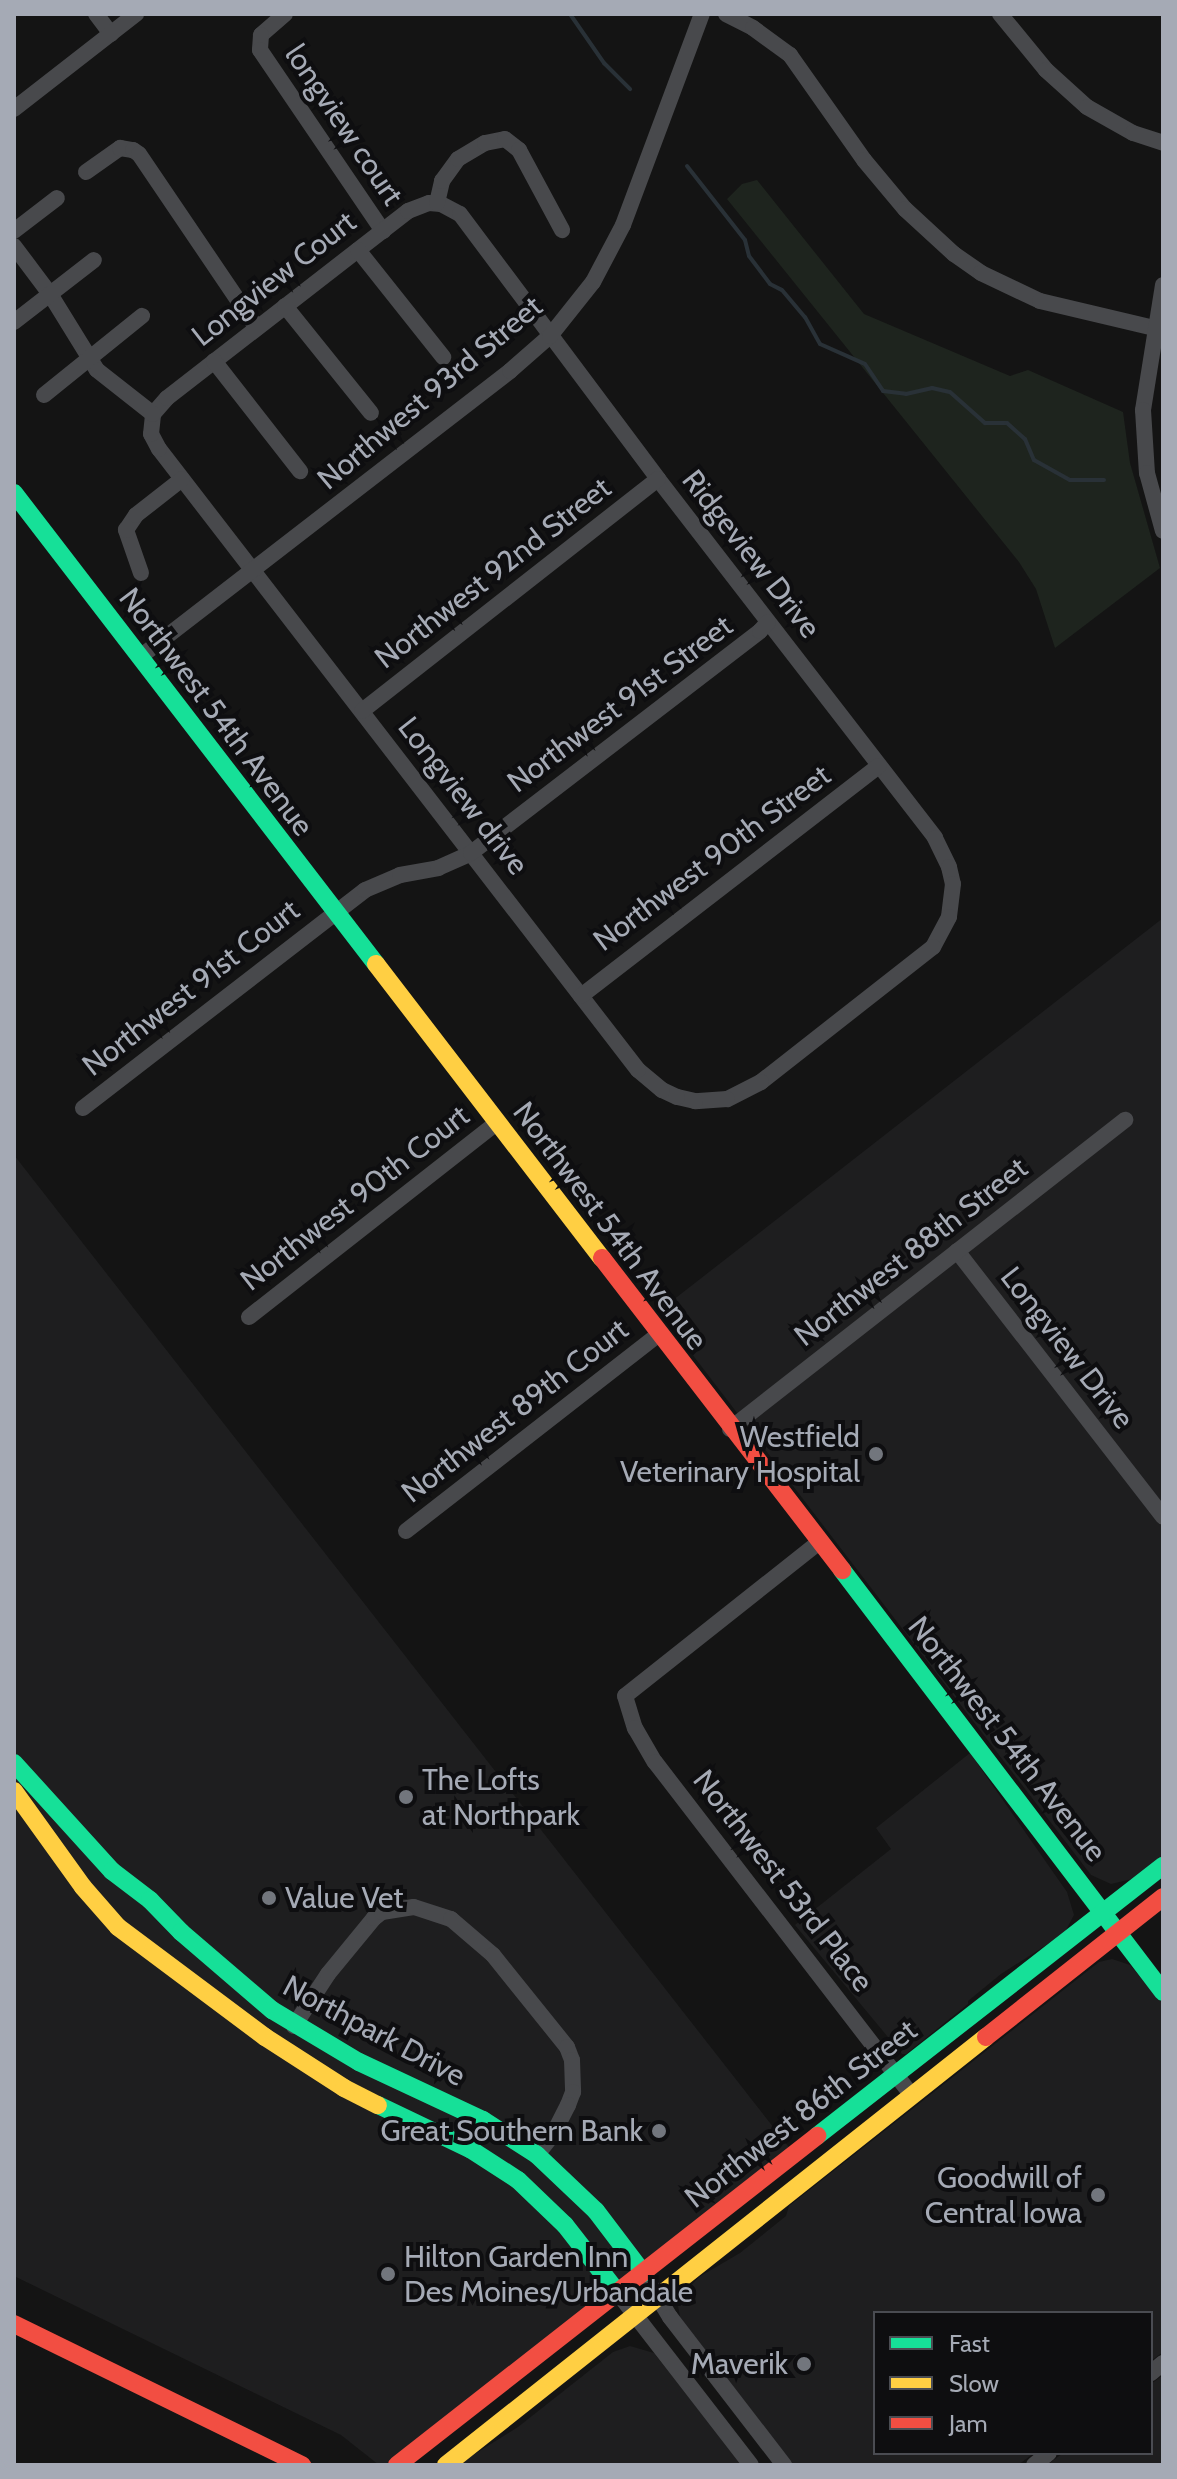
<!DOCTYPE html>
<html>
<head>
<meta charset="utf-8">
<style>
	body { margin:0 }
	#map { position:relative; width:1177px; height:2479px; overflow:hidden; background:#141414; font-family:Cabin,sans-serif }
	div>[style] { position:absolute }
	.built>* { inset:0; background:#1e1e1f }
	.green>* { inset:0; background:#1e241e }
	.stream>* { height:4px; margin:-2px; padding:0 2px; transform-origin:2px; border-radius:2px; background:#293137 }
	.street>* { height:16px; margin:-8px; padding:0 8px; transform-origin:8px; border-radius:8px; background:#48494c }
	.fast>* { height:18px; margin:-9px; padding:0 9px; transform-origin:9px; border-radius:9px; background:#16e098 }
	.slow>* { height:18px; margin:-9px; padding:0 9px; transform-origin:9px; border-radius:9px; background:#ffcf43 }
	.jam>* { height:18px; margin:-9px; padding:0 9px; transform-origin:9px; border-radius:9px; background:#f24e42 }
	.dots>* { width:22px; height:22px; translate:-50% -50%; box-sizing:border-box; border:4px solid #0e0e10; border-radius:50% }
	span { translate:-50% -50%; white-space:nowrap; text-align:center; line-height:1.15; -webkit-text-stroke:8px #0e0e10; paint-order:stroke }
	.street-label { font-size:30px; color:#a5aab5 }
	.poi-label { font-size:30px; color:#a5aab5 }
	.right { translate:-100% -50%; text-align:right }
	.left { translate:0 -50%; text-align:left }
	.frame { position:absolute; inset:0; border:16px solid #a5aab5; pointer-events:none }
	.legend { position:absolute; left:873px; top:2311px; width:280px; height:144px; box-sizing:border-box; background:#0e0e10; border:2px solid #4a4c52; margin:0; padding:10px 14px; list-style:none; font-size:24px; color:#a5aab5 }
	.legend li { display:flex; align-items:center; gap:16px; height:40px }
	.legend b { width:40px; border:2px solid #4a4c52 }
</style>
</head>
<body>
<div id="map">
	<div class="built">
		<i style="clip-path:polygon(1163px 918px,1163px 1857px,1132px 1879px,1111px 1884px,1091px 1875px,659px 1311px)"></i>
		<i style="clip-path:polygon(14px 1155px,795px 2155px,397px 2465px,379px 2465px,341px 2435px,14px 2276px)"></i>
		<i style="clip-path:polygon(970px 1753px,1067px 1892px,1074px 1915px,1066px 1930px,1051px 1942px,1001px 1974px,968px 2001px,968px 2004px,906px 2054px,902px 2054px,795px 1925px,891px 1849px,876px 1828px)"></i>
		<i style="clip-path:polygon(1112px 1959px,1130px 1965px,1163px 2004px,1163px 2352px,1151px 2361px,1151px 2313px,875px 2313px,875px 2453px,1034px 2453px,1018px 2465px,793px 2465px,680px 2317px,678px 2306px,682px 2295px,699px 2277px,740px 2253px,786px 2216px,789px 2206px,1099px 1962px)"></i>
		<i style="clip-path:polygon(630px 2346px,654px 2353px,742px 2465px,457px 2465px,518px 2427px,613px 2352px)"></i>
		<i style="clip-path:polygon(1163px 2375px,1163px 2465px,1047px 2465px,1063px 2453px,1151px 2453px,1151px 2384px)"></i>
	</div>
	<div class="green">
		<i style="clip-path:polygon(757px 180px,864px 314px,1010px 376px,1028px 370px,1123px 412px,1130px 463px,1160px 568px,1055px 648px,1036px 589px,1019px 562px,727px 199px,742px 184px)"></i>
	</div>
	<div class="stream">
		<i style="left:570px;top:14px;width:60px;rotate:55.2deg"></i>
		<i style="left:604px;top:63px;width:37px;rotate:45deg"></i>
		<i style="left:687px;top:166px;width:94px;rotate:51.9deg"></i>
		<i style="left:745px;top:240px;width:16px;rotate:76deg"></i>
		<i style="left:749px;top:256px;width:35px;rotate:53deg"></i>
		<i style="left:770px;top:284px;width:13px;rotate:27deg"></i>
		<i style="left:782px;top:290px;width:35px;rotate:50deg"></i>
		<i style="left:805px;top:317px;width:31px;rotate:61deg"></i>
		<i style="left:820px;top:344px;width:49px;rotate:24deg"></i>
		<i style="left:865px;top:364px;width:32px;rotate:56deg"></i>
		<i style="left:883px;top:391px;width:23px;rotate:7deg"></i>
		<i style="left:906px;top:394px;width:27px;rotate:-13deg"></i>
		<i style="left:932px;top:388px;width:18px;rotate:13deg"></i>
		<i style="left:950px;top:392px;width:47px;rotate:41.5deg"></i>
		<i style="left:985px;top:423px;width:22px"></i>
		<i style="left:1007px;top:423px;width:24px;rotate:42deg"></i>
		<i style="left:1025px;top:439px;width:23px;rotate:67deg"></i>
		<i style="left:1034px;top:460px;width:41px;rotate:29.1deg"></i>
		<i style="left:1070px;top:480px;width:34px"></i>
	</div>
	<div class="street">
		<i style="left:96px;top:14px;width:25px;rotate:53deg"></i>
		<i style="left:285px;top:14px;width:32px;rotate:139deg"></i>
		<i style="left:261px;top:35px;width:15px;rotate:94deg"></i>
		<i style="left:260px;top:50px;width:219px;rotate:55.8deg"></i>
		<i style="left:726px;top:14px;width:30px;rotate:27deg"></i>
		<i style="left:753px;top:28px;width:46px;rotate:36.1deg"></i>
		<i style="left:790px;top:55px;width:128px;rotate:54.8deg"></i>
		<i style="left:864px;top:160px;width:64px;rotate:50.1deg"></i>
		<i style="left:905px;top:209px;width:67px;rotate:42.6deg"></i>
		<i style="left:954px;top:254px;width:33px;rotate:35deg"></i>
		<i style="left:981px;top:273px;width:65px;rotate:25.4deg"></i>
		<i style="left:1040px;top:301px;width:126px;rotate:13.3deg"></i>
		<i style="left:1000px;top:14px;width:72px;rotate:50.6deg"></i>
		<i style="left:1046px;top:70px;width:55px;rotate:42.1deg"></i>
		<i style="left:1087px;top:107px;width:53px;rotate:29.5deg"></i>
		<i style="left:1133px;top:133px;width:32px;rotate:18deg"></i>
		<i style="left:14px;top:109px;width:155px;rotate:-37.9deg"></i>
		<i style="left:86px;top:172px;width:42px;rotate:-35.2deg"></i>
		<i style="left:120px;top:148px;width:13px;rotate:9deg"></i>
		<i style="left:133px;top:150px;width:7px;rotate:34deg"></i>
		<i style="left:139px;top:154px;width:210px;rotate:55.9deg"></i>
		<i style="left:429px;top:203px;width:12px;rotate:5deg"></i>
		<i style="left:441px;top:204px;width:21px;rotate:28deg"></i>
		<i style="left:460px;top:214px;width:331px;rotate:53.2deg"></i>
		<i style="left:658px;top:479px;width:453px;rotate:52.3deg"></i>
		<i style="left:935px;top:838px;width:32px;rotate:64deg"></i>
		<i style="left:949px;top:867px;width:17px;rotate:77deg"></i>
		<i style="left:953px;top:884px;width:33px;rotate:97deg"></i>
		<i style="left:949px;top:917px;width:34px;rotate:118deg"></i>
		<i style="left:933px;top:947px;width:219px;rotate:141.9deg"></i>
		<i style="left:761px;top:1082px;width:38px;rotate:153deg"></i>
		<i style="left:727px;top:1099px;width:32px;rotate:176deg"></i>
		<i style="left:695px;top:1101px;width:18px;rotate:-167deg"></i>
		<i style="left:677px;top:1097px;width:17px;rotate:-155deg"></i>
		<i style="left:662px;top:1090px;width:31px;rotate:-140deg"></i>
		<i style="left:638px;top:1070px;width:784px;rotate:-127.64deg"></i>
		<i style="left:159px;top:449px;width:17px;rotate:-118deg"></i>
		<i style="left:151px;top:434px;width:20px;rotate:-84deg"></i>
		<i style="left:153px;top:414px;width:21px;rotate:-49deg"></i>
		<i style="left:167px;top:398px;width:305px;rotate:-37.8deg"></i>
		<i style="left:408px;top:211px;width:22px;rotate:-21deg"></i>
		<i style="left:437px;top:203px;width:23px;rotate:-77deg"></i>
		<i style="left:442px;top:181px;width:27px;rotate:-54deg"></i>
		<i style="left:458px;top:159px;width:31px;rotate:-31deg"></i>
		<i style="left:485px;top:143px;width:20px;rotate:-11deg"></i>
		<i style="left:505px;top:139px;width:18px;rotate:38deg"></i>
		<i style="left:519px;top:150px;width:91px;rotate:61.7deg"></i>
		<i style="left:14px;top:231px;width:54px;rotate:-37.5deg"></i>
		<i style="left:14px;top:246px;width:60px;rotate:53.1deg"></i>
		<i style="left:50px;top:294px;width:89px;rotate:58.3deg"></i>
		<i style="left:97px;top:370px;width:71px;rotate:38.2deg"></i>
		<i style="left:358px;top:250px;width:137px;rotate:51.5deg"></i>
		<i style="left:1163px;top:285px;width:127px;rotate:99.1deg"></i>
		<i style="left:1143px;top:410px;width:63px;rotate:86.4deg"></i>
		<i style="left:1147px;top:473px;width:60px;rotate:74.6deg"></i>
		<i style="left:285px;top:306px;width:137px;rotate:51.2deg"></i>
		<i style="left:14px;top:322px;width:101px;rotate:-37.8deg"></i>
		<i style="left:214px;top:361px;width:140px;rotate:52deg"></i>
		<i style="left:44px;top:395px;width:126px;rotate:-38.9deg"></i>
		<i style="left:141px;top:573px;width:46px;rotate:-109.2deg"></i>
		<i style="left:126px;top:530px;width:18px;rotate:-56deg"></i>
		<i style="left:136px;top:515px;width:58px;rotate:-38deg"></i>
		<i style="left:140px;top:657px;width:468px;rotate:-37.7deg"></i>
		<i style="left:510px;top:371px;width:53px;rotate:-41.2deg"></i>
		<i style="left:550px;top:336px;width:69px;rotate:-51.5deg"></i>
		<i style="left:593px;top:282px;width:64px;rotate:-62.2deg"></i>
		<i style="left:623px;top:225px;width:225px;rotate:-69.5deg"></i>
		<i style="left:362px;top:711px;width:376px;rotate:-38.1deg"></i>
		<i style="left:581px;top:996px;width:376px;rotate:-37.7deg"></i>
		<i style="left:83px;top:1108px;width:356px;rotate:-37.7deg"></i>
		<i style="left:365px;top:890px;width:38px;rotate:-23deg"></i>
		<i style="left:400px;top:875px;width:39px;rotate:-10deg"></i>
		<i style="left:438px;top:868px;width:36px;rotate:-24deg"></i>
		<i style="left:471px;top:853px;width:364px;rotate:-37.5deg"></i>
		<i style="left:760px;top:631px;width:12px;rotate:-48deg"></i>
		<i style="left:957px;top:1251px;width:336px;rotate:52.2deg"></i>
		<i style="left:249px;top:1317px;width:314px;rotate:-38.1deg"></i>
		<i style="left:730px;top:1429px;width:502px;rotate:-38.04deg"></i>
		<i style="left:406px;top:1531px;width:319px;rotate:-37.9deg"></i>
		<i style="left:818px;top:1543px;width:246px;rotate:141.6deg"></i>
		<i style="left:625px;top:1696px;width:34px;rotate:73deg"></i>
		<i style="left:635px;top:1728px;width:39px;rotate:60deg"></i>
		<i style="left:655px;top:1762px;width:419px;rotate:52.4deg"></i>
		<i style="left:294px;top:2026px;width:62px;rotate:-56.8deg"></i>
		<i style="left:328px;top:1974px;width:72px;rotate:-50.6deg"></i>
		<i style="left:374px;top:1918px;width:10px;rotate:-37deg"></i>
		<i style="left:382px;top:1912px;width:32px;rotate:-9deg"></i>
		<i style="left:414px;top:1907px;width:39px;rotate:18deg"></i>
		<i style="left:451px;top:1919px;width:55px;rotate:40.6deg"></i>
		<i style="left:493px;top:1955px;width:118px;rotate:51.2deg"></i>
		<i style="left:567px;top:2047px;width:14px;rotate:69deg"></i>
		<i style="left:572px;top:2060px;width:32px;rotate:88deg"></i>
		<i style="left:573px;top:2092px;width:14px;rotate:111deg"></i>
		<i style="left:568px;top:2105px;width:31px;rotate:117deg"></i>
		<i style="left:554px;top:2133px;width:28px;rotate:128deg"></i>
		<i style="left:643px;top:2273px;width:52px;rotate:58.5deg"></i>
		<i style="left:670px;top:2317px;width:187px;rotate:52.4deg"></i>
		<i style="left:618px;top:2293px;width:217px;rotate:52.3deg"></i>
		<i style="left:1151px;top:2373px;width:16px;rotate:-40deg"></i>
		<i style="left:1034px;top:2465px;width:19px;rotate:-39deg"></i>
	</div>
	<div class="fast">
		<i style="left:14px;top:493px;width:594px;rotate:52.45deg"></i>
		<i style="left:842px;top:1570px;width:530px;rotate:52.74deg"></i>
		<i style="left:14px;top:1763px;width:146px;rotate:47.8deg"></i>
		<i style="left:112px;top:1871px;width:48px;rotate:37.3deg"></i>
		<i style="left:150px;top:1900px;width:45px;rotate:45.9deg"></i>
		<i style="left:181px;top:1932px;width:120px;rotate:40.6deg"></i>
		<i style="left:272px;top:2010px;width:101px;rotate:30.9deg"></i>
		<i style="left:359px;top:2062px;width:137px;rotate:25.1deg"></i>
		<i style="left:483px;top:2120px;width:64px;rotate:32.9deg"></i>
		<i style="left:537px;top:2155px;width:81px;rotate:43.5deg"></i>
		<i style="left:596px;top:2211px;width:78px;rotate:52.8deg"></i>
		<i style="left:378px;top:2105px;width:102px;rotate:25.6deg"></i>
		<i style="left:470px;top:2149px;width:57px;rotate:32.9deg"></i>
		<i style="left:518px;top:2180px;width:65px;rotate:43.8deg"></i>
		<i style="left:565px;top:2225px;width:86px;rotate:52.1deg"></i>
		<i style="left:817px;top:2136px;width:439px;rotate:-38deg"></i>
	</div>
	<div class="slow">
		<i style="left:376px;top:964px;width:371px;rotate:52.5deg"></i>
		<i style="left:14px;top:1791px;width:118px;rotate:54.3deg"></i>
		<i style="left:83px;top:1887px;width:53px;rotate:48.8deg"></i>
		<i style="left:118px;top:1927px;width:184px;rotate:36.8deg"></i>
		<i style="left:265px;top:2037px;width:94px;rotate:32.8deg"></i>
		<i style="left:344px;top:2088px;width:38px;rotate:27deg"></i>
		<i style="left:446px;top:2465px;width:689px;rotate:-38.4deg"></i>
	</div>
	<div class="jam">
		<i style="left:602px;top:1258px;width:394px;rotate:52.4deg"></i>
		<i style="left:986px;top:2037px;width:226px;rotate:-38.3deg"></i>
		<i style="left:14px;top:2324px;width:321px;rotate:26.1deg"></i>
		<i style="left:397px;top:2465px;width:534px;rotate:-38.07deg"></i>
	</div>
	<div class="dots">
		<i style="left:876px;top:1454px;background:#72767d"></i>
		<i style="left:406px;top:1797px;background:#72767d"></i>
		<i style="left:269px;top:1898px;background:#72767d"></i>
		<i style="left:659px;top:2131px;background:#72767d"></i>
		<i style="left:1098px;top:2195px;background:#72767d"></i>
		<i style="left:388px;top:2274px;background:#72767d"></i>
		<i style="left:804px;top:2364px;background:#72767d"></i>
	</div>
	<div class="street-label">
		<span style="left:344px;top:125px;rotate:56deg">longview court</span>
		<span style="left:274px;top:279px;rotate:-38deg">Longview Court</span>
		<span style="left:430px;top:393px;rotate:-40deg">Northwest 93rd Street</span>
		<span style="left:751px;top:554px;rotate:52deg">Ridgeview Drive</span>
		<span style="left:493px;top:573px;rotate:-38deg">Northwest 92nd Street</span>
		<span style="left:620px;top:704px;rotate:-37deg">Northwest 91st Street</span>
		<span style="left:216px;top:712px;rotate:53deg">Northwest 54th Avenue</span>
		<span style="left:463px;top:796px;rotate:52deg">Longview drive</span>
		<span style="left:712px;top:858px;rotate:-37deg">Northwest 90th Street</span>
		<span style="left:191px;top:988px;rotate:-38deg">Northwest 91st Court</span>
		<span style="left:355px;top:1198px;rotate:-38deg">Northwest 90th Court</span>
		<span style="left:610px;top:1226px;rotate:53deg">Northwest 54th Avenue</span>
		<span style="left:911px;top:1252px;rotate:-38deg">Northwest 88th Street</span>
		<span style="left:1067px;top:1348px;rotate:52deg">Longview Drive</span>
		<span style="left:515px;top:1411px;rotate:-38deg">Northwest 89th Court</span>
		<span style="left:1007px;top:1739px;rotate:52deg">Northwest 54th Avenue</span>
		<span style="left:783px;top:1881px;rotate:52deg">Northwest 53rd Place</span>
		<span style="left:374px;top:2031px;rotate:28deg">Northpark Drive</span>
		<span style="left:801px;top:2114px;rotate:-38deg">Northwest 86th Street</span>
	</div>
	<div class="poi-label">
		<span class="right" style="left:860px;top:1454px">Westfield<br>Veterinary Hospital</span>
		<span class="left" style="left:422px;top:1797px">The Lofts<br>at Northpark</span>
		<span class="left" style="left:285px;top:1898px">Value Vet</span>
		<span class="right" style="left:643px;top:2131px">Great Southern Bank</span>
		<span class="right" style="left:1082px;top:2195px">Goodwill of<br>Central Iowa</span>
		<span class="left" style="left:404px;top:2274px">Hilton Garden Inn<br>Des Moines/Urbandale</span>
		<span class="right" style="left:788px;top:2364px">Maverik</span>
	</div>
	<div class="frame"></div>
	<ul class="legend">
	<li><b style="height:10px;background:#16e098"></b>Fast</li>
	<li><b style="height:10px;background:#ffcf43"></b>Slow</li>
	<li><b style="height:10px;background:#f24e42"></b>Jam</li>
	</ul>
</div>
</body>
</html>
